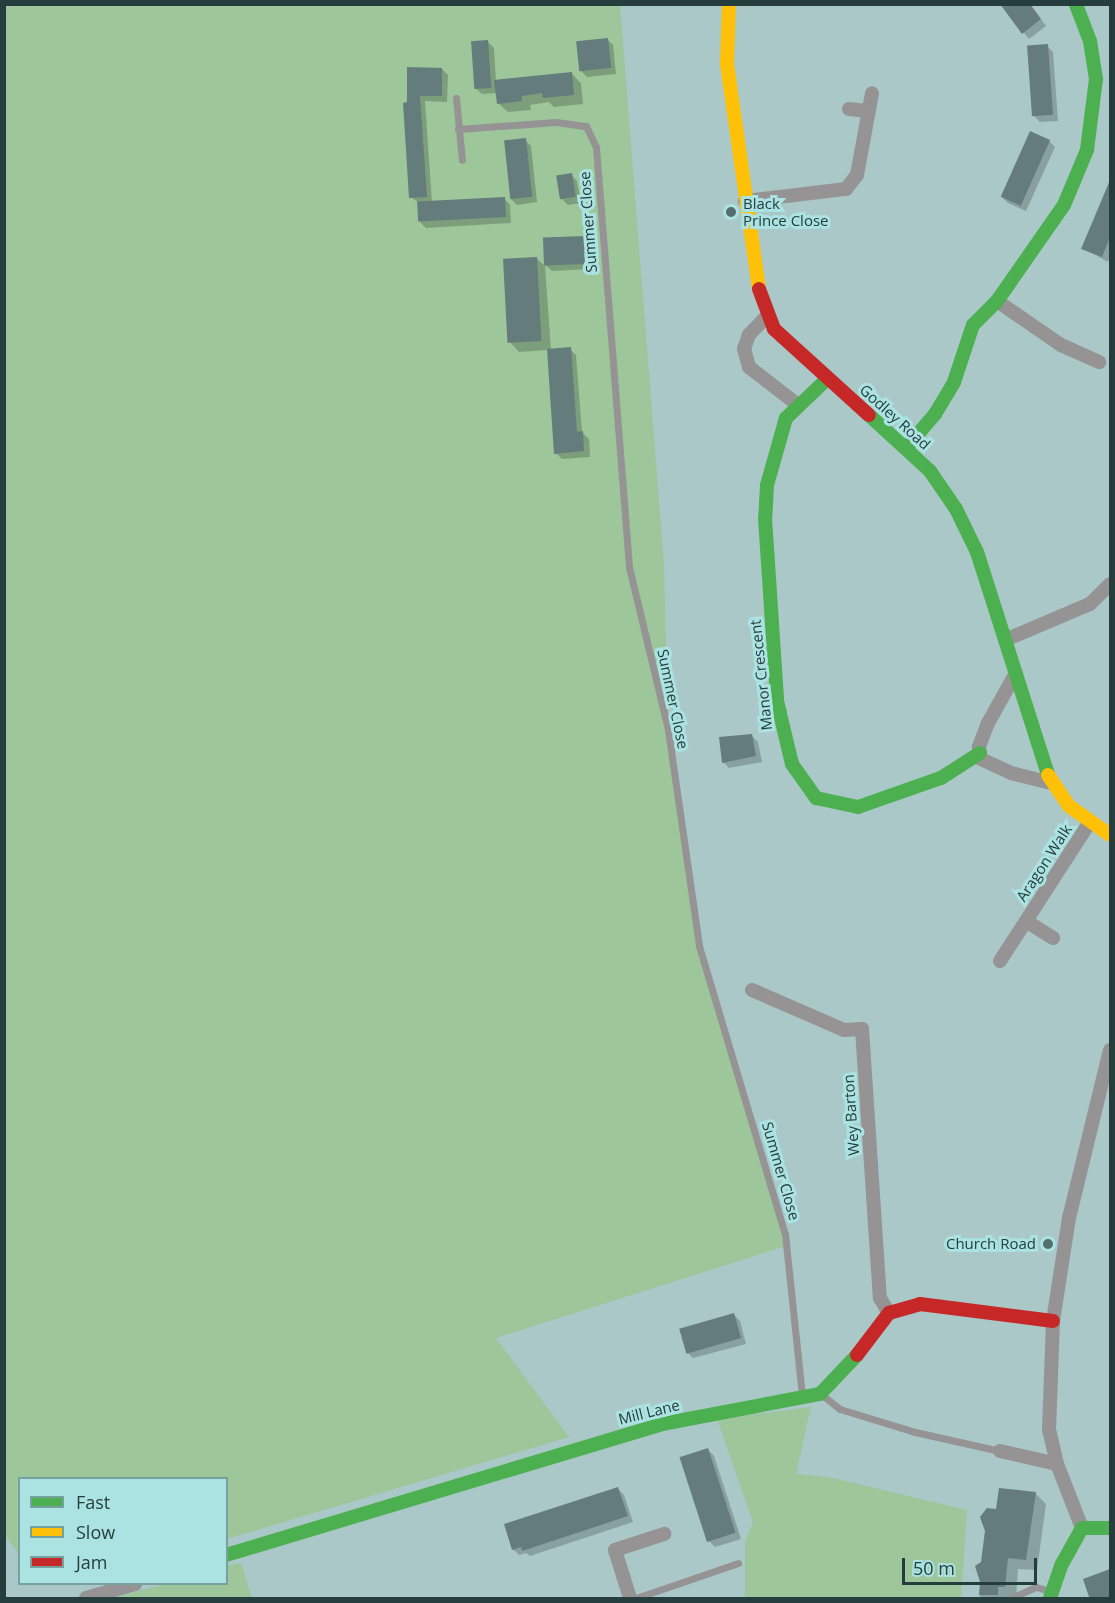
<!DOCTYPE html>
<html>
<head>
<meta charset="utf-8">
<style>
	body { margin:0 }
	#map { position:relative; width:1115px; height:1603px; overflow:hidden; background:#aac8c7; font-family:"Open Sans",sans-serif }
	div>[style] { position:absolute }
	.green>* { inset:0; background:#9dc69a }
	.shadow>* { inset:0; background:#0003 }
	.building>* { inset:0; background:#647c7c; transform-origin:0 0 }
	.lane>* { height:7px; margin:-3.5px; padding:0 3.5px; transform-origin:3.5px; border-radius:3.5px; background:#959393 }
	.street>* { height:14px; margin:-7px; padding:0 7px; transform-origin:7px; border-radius:7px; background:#959393 }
	.fast>* { height:14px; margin:-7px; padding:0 7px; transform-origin:7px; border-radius:7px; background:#4caf50 }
	.slow>* { height:14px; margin:-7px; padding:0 7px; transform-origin:7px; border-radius:7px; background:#ffc107 }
	.jam>* { height:14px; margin:-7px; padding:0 7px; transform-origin:7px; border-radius:7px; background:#c62828 }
	.dots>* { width:16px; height:16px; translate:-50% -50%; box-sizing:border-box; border:3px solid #aae3e1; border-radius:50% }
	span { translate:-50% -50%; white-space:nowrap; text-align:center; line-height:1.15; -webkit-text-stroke:6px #aae3e1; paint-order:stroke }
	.poi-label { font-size:15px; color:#263d3d }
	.left { translate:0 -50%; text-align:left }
	.right { translate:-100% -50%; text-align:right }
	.street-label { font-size:15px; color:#263d3d }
	.frame { position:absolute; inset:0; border:6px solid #263d3d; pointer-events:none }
	.legend { position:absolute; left:18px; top:1477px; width:210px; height:108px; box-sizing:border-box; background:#aae3e1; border:2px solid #75a19f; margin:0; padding:8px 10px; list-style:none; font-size:18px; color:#263d3d }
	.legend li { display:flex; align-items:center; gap:12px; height:30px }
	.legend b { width:30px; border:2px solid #75a19f }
	.scale { position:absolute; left:902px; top:1558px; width:135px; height:27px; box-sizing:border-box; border:3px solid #263d3d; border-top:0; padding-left:8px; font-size:18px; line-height:21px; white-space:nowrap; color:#263d3d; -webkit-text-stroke:4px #aae3e1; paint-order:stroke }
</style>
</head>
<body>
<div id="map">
	<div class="green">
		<i style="clip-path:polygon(4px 5px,620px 5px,664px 565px,668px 730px,699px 946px,786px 1246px,496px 1338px,569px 1437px,227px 1539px,226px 1478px,20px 1478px,19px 1554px,5px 1535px)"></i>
		<i style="clip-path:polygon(811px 1407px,796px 1474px,829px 1477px,967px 1510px,961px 1598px,745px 1598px,745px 1542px,753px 1522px,717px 1419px)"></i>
		<i style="clip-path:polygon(241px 1563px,252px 1598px,112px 1598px,165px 1584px,226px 1584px,227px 1566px)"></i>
	</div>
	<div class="shadow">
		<i style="clip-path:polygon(1030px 4px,1046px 26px,1029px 39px,1024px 33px)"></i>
		<i style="clip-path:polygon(607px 39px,613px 45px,616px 74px,587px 77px,581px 71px)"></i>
		<i style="clip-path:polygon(488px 42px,494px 48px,496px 82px,571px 73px,581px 83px,583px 104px,554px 107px,549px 102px,530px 105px,531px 110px,508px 112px,498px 103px,497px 93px,482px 94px,475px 88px)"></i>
		<i style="clip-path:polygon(1047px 46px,1053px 52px,1058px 121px,1040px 122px,1034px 116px)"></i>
		<i style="clip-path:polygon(442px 69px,448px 75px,447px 102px,425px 101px,432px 203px,504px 198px,510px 205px,511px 223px,426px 228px,420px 222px,419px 203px,411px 197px,408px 104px)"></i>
		<i style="clip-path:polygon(525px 140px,531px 146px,537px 202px,517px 205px,511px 199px)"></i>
		<i style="clip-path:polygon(1049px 141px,1055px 147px,1026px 211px,1008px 203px,1002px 197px)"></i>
		<i style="clip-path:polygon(571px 175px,577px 181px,581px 203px,568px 205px,562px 199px)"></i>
		<i style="clip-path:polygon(1110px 185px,1110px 256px,1108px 262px,1083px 248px)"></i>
		<i style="clip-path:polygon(583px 238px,589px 244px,590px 269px,552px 271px,545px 265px)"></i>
		<i style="clip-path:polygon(536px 258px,545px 266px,551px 350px,570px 349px,576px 355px,582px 432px,589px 439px,590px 457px,562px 459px,556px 453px,548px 350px,519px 352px,510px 342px)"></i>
		<i style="clip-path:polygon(752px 736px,758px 742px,762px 762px,729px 768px,723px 762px)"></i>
		<i style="clip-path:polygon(734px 1315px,740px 1321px,746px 1344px,693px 1358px,687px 1352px)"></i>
		<i style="clip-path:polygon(708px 1450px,714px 1456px,741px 1539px,715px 1547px,709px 1541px)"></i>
		<i style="clip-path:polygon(618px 1489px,624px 1495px,633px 1522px,530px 1556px,526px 1553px,519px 1555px,513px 1549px)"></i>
		<i style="clip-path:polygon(1035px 1493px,1046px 1504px,1037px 1570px,1018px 1569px,1016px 1598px,980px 1598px,982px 1563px,998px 1510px)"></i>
		<i style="clip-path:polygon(1110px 1570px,1110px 1598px,1093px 1598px,1085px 1580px)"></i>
	</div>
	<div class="building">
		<i style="clip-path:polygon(1000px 4px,1030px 4px,1041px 19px,1022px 34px)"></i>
		<i style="left:608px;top:38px;width:30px;height:32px;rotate:84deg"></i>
		<i style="left:488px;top:40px;width:48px;height:17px;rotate:86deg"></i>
		<i style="left:1048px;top:44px;width:71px;height:21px;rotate:86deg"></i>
		<i style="clip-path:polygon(407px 67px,442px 68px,442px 96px,420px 96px,427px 197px,409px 198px,403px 103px,407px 102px)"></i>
		<i style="clip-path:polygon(572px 72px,574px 95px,543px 98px,542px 93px,522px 96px,522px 101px,497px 104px,494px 80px)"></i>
		<i style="left:1030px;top:131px;width:22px;height:72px;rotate:24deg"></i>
		<i style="left:526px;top:138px;width:59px;height:22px;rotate:84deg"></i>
		<i style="left:572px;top:173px;width:24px;height:16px;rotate:81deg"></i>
		<i style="clip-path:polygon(1110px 180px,1110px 237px,1102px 257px,1081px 249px)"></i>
		<i style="left:505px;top:197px;width:20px;height:88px;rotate:87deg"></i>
		<i style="left:584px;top:236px;width:28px;height:41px;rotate:88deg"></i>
		<i style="left:537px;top:257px;width:84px;height:34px;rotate:87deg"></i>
		<i style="clip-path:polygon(571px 347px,577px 432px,583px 431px,584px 451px,554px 454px,547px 349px)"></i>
		<i style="clip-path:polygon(752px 734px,756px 756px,722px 763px,719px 737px)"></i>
		<i style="left:734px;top:1313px;width:26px;height:57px;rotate:74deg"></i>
		<i style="left:708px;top:1448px;width:89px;height:30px;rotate:72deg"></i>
		<i style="clip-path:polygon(618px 1487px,628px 1516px,522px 1551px,521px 1547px,512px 1550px,504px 1524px)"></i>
		<i style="clip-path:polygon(999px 1488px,1036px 1492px,1026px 1560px,1008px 1558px,1005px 1587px,998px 1587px,998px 1595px,979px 1595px,980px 1582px,975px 1566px,981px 1562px,985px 1531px,980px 1517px,987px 1508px,996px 1509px)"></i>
		<i style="clip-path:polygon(1110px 1569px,1110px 1598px,1089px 1597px,1083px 1579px)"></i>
	</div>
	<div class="lane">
		<i style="left:456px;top:98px;width:62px;rotate:84.5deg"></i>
		<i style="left:458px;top:129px;width:98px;rotate:-4.1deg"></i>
		<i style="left:556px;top:122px;width:30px;rotate:8deg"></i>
		<i style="left:586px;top:126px;width:23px;rotate:65deg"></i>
		<i style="left:596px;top:147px;width:421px;rotate:85.5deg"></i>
		<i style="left:629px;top:567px;width:168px;rotate:76.5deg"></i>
		<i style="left:668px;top:730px;width:218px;rotate:81.8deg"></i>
		<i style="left:699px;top:946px;width:301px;rotate:73.4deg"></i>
		<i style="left:785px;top:1234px;width:162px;rotate:84deg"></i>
		<i style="left:822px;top:1395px;width:23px;rotate:38deg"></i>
		<i style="left:840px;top:1409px;width:78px;rotate:17deg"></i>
		<i style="left:915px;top:1432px;width:87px;rotate:12.6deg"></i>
		<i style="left:636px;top:1598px;width:108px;rotate:-18.9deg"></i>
		<i style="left:1011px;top:1598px;width:27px;rotate:-24deg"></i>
		<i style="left:1036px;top:1587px;width:15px;rotate:16deg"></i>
	</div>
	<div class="street">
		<i style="left:849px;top:109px;width:20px;rotate:6deg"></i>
		<i style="left:745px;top:201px;width:102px;rotate:-6.8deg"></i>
		<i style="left:846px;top:189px;width:18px;rotate:-52deg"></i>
		<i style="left:857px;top:175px;width:83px;rotate:-79.6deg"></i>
		<i style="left:997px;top:301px;width:78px;rotate:34.5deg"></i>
		<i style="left:1061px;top:345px;width:42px;rotate:24.1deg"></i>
		<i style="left:768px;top:315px;width:28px;rotate:134deg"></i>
		<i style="left:749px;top:335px;width:15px;rotate:110deg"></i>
		<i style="left:744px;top:349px;width:19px;rotate:74deg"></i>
		<i style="left:749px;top:367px;width:62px;rotate:37.8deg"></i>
		<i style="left:1005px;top:640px;width:92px;rotate:-23deg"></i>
		<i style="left:1090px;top:604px;width:28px;rotate:-45deg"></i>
		<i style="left:1016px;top:673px;width:57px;rotate:119.2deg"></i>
		<i style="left:988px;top:723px;width:26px;rotate:111deg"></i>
		<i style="left:979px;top:747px;width:12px;rotate:81deg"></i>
		<i style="left:981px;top:759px;width:33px;rotate:25deg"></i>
		<i style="left:1011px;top:773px;width:41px;rotate:14deg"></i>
		<i style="left:1026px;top:921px;width:32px;rotate:32deg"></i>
		<i style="left:1000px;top:961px;width:166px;rotate:-57.1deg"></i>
		<i style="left:752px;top:990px;width:100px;rotate:23.5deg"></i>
		<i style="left:844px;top:1030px;width:18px;rotate:-3deg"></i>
		<i style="left:862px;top:1029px;width:270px;rotate:86.2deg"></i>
		<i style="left:880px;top:1298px;width:17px;rotate:59deg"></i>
		<i style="left:1000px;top:1451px;width:58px;rotate:12.8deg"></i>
		<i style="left:1082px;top:1528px;width:69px;rotate:-111.3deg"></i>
		<i style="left:1057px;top:1464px;width:35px;rotate:-103deg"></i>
		<i style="left:1049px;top:1430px;width:109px;rotate:-87.9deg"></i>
		<i style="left:1053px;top:1321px;width:104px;rotate:-81.2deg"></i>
		<i style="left:1069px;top:1218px;width:173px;rotate:-76.3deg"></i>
		<i style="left:86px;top:1598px;width:51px;rotate:-15.9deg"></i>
		<i style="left:630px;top:1598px;width:50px;rotate:-107.4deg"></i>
		<i style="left:615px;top:1550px;width:52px;rotate:-18.1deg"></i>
	</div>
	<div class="fast">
		<i style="left:827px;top:379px;width:57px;rotate:136.4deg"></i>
		<i style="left:786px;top:418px;width:70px;rotate:105.8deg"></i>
		<i style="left:767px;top:485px;width:33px;rotate:93deg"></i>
		<i style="left:765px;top:518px;width:183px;rotate:86.2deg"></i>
		<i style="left:777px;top:701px;width:65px;rotate:76.6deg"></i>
		<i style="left:792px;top:764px;width:42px;rotate:54.8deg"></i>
		<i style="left:816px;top:798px;width:43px;rotate:12.1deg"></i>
		<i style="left:858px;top:807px;width:88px;rotate:-19.3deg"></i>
		<i style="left:941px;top:778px;width:46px;rotate:-32.7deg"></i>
		<i style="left:869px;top:415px;width:83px;rotate:42.6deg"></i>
		<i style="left:930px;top:471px;width:46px;rotate:55.6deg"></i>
		<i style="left:956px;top:509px;width:48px;rotate:64deg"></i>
		<i style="left:977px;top:552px;width:234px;rotate:72.3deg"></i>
		<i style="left:906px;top:448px;width:45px;rotate:-49.5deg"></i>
		<i style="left:935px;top:414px;width:37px;rotate:-59deg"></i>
		<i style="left:954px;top:382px;width:60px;rotate:-71.6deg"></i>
		<i style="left:973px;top:325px;width:34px;rotate:-45deg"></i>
		<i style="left:997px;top:301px;width:117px;rotate:-55.1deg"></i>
		<i style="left:1064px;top:205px;width:60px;rotate:-67.3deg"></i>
		<i style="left:1087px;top:150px;width:72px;rotate:-82.8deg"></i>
		<i style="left:1096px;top:79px;width:38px;rotate:-99deg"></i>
		<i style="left:1090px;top:41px;width:40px;rotate:-111deg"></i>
		<i style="left:226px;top:1555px;width:455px;rotate:-16.7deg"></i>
		<i style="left:662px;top:1424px;width:161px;rotate:-10.8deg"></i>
		<i style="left:820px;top:1394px;width:54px;rotate:-46.5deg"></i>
		<i style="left:1050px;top:1598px;width:36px;rotate:-71deg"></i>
		<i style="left:1062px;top:1564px;width:41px;rotate:-60.9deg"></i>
		<i style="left:1082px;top:1528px;width:28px"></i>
	</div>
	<div class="slow">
		<i style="left:729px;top:4px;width:60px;rotate:91.9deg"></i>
		<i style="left:727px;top:64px;width:227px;rotate:81.9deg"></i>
		<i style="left:1048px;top:775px;width:37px;rotate:56deg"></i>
		<i style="left:1069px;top:806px;width:50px;rotate:35.3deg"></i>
	</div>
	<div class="jam">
		<i style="left:759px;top:289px;width:43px;rotate:69.4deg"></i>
		<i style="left:774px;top:329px;width:128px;rotate:42.2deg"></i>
		<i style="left:857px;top:1355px;width:53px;rotate:-52.7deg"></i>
		<i style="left:889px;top:1313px;width:32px;rotate:-16deg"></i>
		<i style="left:920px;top:1304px;width:134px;rotate:7.3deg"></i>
	</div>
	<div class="dots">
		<i style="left:731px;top:212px;background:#546e6d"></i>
		<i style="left:1048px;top:1244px;background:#546e6d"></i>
	</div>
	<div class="poi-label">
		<span class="left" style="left:743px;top:212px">Black<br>Prince Close</span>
		<span class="right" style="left:1036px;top:1244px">Church Road</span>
	</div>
	<div class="street-label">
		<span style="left:588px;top:222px;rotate:-94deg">Summer Close</span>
		<span style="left:895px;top:417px;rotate:42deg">Godley Road</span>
		<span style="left:761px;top:675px;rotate:-96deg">Manor Crescent</span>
		<span style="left:673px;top:699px;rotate:78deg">Summer Close</span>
		<span style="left:1044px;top:863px;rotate:-57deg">Aragon Walk</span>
		<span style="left:851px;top:1115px;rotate:-94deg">Wey Barton</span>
		<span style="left:781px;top:1171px;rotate:74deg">Summer Close</span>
		<span style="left:649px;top:1412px;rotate:-14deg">Mill Lane</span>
	</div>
	<div class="frame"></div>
	<ul class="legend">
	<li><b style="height:8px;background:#4caf50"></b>Fast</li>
	<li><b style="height:8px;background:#ffc107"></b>Slow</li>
	<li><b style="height:8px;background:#c62828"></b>Jam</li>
	</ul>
	<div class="scale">50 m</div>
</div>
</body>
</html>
